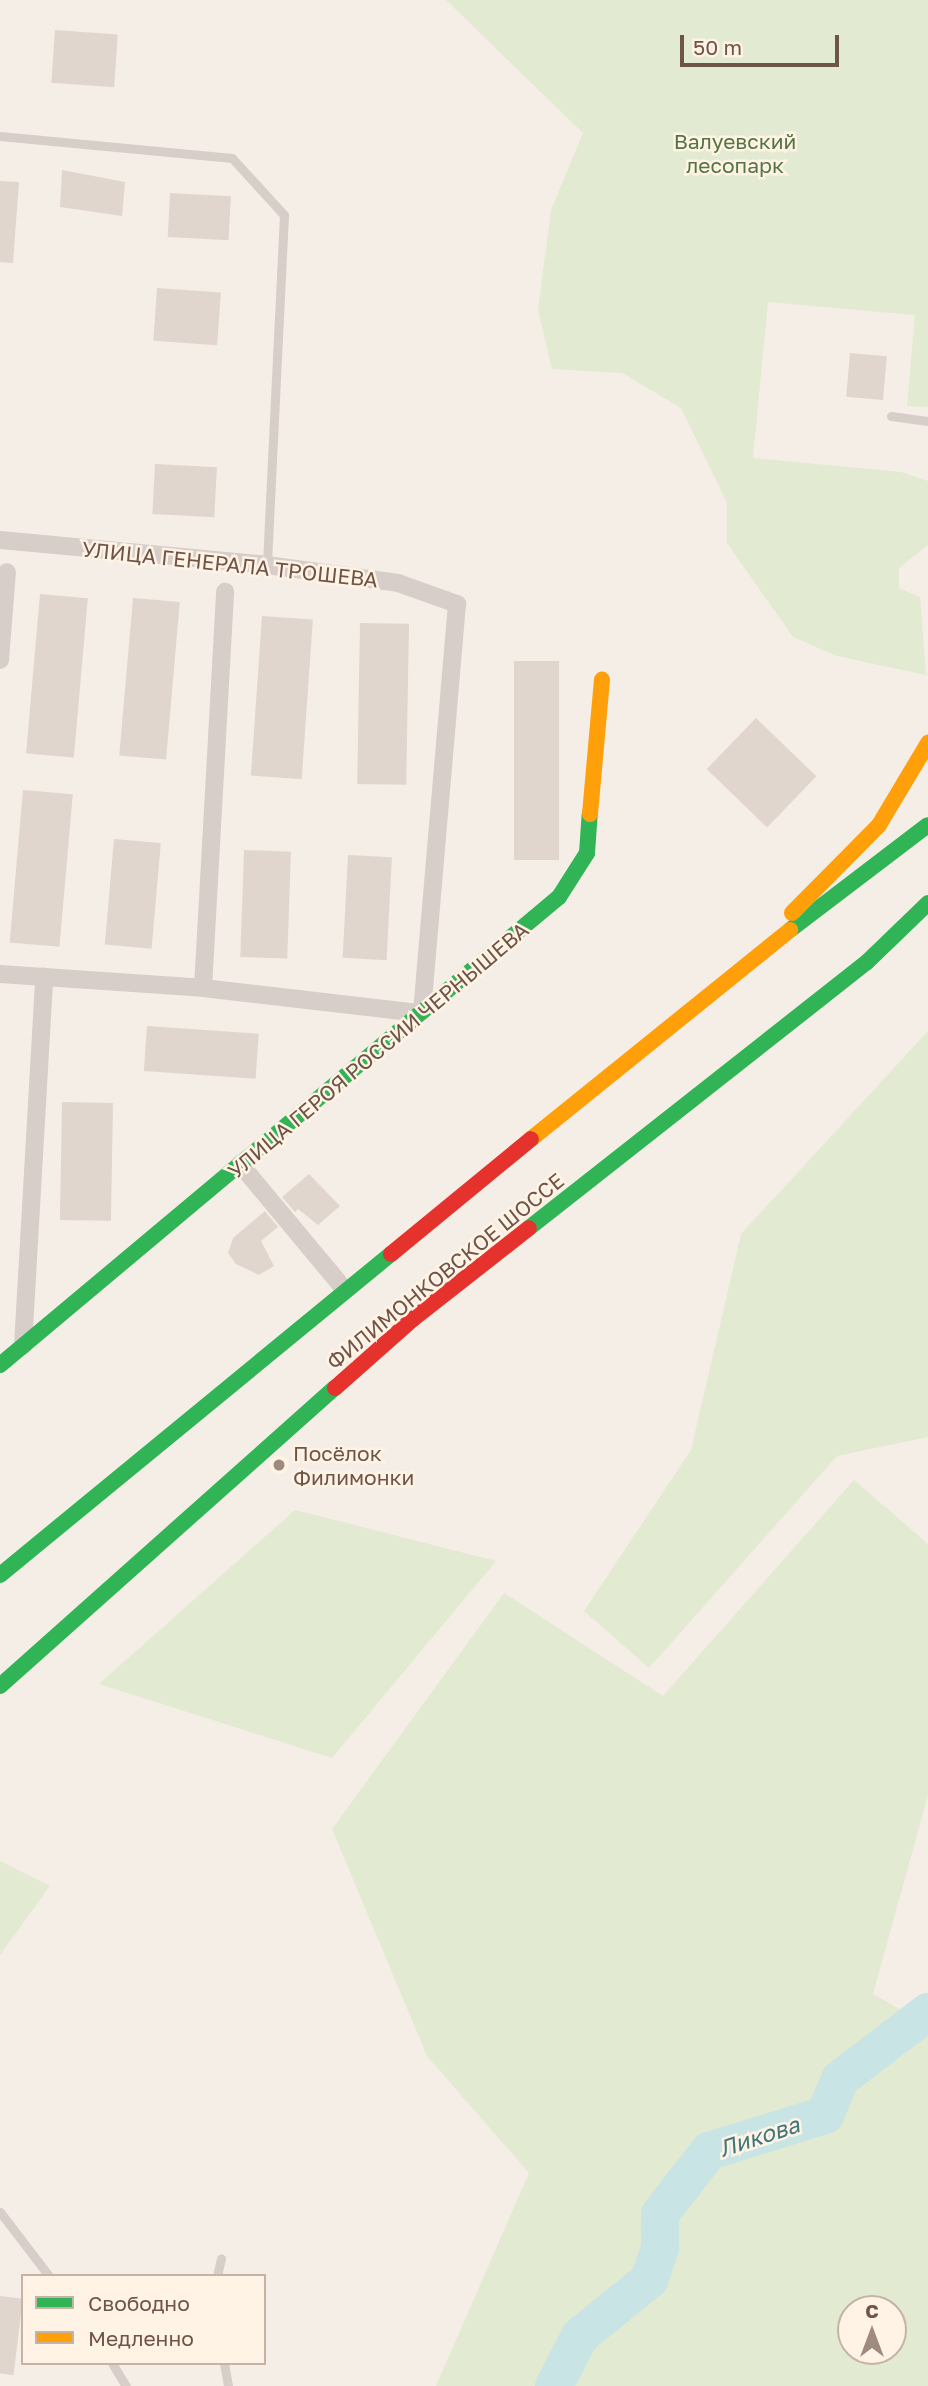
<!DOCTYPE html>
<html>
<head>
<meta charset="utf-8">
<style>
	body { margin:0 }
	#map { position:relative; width:928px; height:2386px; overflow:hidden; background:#f5eee6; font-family:"Golos Text",sans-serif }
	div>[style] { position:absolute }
	.green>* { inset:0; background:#e2ead1 }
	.river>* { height:38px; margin:-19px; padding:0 19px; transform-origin:19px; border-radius:19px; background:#c9e4e4 }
	.building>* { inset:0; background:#e1d6ce; transform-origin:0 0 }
	.lane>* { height:9px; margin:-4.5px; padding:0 4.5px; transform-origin:4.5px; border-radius:4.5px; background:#d7cdc9 }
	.street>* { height:18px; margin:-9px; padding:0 9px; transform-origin:9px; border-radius:9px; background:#d7cdc9 }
	.fast>* { height:16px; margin:-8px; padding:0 8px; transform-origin:8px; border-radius:8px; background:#30b455 }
	.slow>* { height:16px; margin:-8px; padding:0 8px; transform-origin:8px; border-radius:8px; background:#ff9f0a }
	.jam>* { height:16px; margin:-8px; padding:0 8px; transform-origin:8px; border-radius:8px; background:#e5322d }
	.dots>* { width:19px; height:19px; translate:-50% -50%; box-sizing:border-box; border:4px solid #fef3e5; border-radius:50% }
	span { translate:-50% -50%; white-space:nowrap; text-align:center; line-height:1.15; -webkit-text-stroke:5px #fef3e5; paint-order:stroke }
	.park-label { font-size:21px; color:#547642 }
	.street-label { font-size:21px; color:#705448 }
	.poi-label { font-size:21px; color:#705448 }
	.left { translate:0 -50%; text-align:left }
	.water-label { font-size:23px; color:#40767c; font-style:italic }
	.legend { position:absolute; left:21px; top:2274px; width:245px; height:91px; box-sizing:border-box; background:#fef3e5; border:2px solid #c5b3a6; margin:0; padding:9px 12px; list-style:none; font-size:21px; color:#705448 }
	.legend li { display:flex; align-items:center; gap:14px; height:35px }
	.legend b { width:35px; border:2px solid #c5b3a6 }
	.north { position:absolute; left:837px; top:2295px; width:70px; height:70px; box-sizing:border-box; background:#fef3e5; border:2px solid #c5b3a6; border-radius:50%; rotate:0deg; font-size:19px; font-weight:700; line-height:28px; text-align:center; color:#705448 }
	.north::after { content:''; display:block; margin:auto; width:24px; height:32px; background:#9f8a7f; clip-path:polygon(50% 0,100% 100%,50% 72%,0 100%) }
	.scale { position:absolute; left:680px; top:35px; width:159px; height:32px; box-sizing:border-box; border:4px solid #705448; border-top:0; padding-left:9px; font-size:21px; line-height:24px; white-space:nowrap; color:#705448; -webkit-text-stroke:5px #fef3e5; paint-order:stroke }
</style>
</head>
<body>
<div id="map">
	<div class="green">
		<i style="clip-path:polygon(446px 0,928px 0,928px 407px,907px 406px,915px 315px,768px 302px,753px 458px,901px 472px,928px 481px,928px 545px,899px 568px,899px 588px,920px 597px,926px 675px,837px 656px,793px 637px,727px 543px,727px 503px,681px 408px,622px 373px,552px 369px,538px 310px,551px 210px,583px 133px)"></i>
		<i style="clip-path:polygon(928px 1031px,928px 1437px,837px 1456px,649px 1668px,584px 1611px,691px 1450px,741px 1234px)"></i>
		<i style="clip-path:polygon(evenodd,854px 1480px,928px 1544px,928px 1795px,873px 1994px,928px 2025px,928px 2386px,436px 2386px,529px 2173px,427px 2056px,332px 1829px,504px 1593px,663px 1696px,854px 1480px,851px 2309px,893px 2309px,893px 2351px,851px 2351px,851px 2309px)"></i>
		<i style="clip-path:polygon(295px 1510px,496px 1561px,332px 1758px,99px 1684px)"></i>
		<i style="clip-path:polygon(0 1861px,50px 1886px,0 1955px)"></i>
	</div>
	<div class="river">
		<i style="left:554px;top:2386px;width:56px;rotate:-62.5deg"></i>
		<i style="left:580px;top:2336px;width:89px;rotate:-39.1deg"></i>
		<i style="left:649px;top:2280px;width:34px;rotate:-71deg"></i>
		<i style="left:660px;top:2248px;width:34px;rotate:-90deg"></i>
		<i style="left:660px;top:2214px;width:80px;rotate:-52.1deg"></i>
		<i style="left:709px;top:2151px;width:121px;rotate:-17.2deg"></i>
		<i style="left:825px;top:2115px;width:39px;rotate:-67deg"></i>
		<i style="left:840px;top:2079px;width:111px;rotate:-37.3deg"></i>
	</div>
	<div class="building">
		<i style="left:55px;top:30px;width:63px;height:53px;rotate:4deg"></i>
		<i style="clip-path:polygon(62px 170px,125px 182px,122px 216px,60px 207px)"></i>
		<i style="clip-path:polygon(0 181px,19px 182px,13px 263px,0 262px)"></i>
		<i style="left:170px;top:193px;width:61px;height:44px;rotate:3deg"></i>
		<i style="left:157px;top:288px;width:64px;height:53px;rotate:4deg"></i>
		<i style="left:850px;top:353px;width:37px;height:44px;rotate:5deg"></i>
		<i style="left:155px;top:464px;width:62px;height:50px;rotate:3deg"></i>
		<i style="left:40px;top:594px;width:48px;height:160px;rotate:5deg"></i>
		<i style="left:133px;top:598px;width:47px;height:158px;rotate:5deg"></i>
		<i style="left:262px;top:616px;width:51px;height:160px;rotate:4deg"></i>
		<i style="left:360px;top:623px;width:49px;height:161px;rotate:1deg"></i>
		<i style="left:514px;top:661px;width:45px;height:199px"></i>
		<i style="left:756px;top:718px;width:84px;height:71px;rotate:44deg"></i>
		<i style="left:23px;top:790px;width:50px;height:153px;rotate:5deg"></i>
		<i style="left:114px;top:839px;width:47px;height:106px;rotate:5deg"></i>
		<i style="left:244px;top:850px;width:47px;height:107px;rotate:2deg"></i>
		<i style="left:348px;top:855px;width:44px;height:103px;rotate:3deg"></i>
		<i style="left:147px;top:1026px;width:112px;height:45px;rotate:4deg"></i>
		<i style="left:62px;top:1102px;width:51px;height:118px;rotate:1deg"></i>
		<i style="clip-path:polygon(309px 1174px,340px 1206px,318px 1225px,298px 1209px,295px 1212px,282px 1197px)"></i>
		<i style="clip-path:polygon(265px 1211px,278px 1227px,261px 1241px,274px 1266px,259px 1275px,236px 1264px,228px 1253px,233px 1238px)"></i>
		<i style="left:0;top:2296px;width:23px;height:77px;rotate:7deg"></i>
	</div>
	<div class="lane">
		<i style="left:0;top:136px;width:233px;rotate:5.4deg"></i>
		<i style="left:232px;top:158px;width:77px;rotate:47.6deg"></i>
		<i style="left:284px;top:215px;width:350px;rotate:92.8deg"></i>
		<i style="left:891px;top:416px;width:37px;rotate:8deg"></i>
		<i style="left:0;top:2212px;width:81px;rotate:52.6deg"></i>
		<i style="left:217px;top:2276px;width:18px;rotate:-77deg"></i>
		<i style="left:112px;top:2363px;width:27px;rotate:59deg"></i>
		<i style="left:224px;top:2363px;width:23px;rotate:80deg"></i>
	</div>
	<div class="street">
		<i style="left:0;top:540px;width:268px;rotate:5.3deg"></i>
		<i style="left:267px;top:565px;width:132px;rotate:7.8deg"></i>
		<i style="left:398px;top:583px;width:63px;rotate:19.6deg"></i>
		<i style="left:457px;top:604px;width:409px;rotate:94.9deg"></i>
		<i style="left:0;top:660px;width:88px;rotate:-85.5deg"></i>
		<i style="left:0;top:974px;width:203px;rotate:3.9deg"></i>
		<i style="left:203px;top:988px;width:217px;rotate:6.6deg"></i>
		<i style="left:203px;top:988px;width:397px;rotate:-86.8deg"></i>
		<i style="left:240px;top:1164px;width:164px;rotate:50.2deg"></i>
		<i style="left:23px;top:1346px;width:370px;rotate:-86.7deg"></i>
	</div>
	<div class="fast">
		<i style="left:790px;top:930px;width:173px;rotate:-37.3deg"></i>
		<i style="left:529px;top:1228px;width:430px;rotate:-38.2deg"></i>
		<i style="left:867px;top:962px;width:85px;rotate:-44deg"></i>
		<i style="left:0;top:1365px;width:729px;rotate:-39.94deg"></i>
		<i style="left:559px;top:897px;width:52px;rotate:-57.5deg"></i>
		<i style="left:587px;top:853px;width:39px;rotate:-86deg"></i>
		<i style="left:0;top:1575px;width:506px;rotate:-39.39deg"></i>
		<i style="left:0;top:1686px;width:448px;rotate:-41.7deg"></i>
	</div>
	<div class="slow">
		<i style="left:590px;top:814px;width:135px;rotate:-84.9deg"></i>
		<i style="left:792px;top:913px;width:124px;rotate:-45.3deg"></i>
		<i style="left:879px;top:825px;width:96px;rotate:-59.1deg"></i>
		<i style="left:531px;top:1139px;width:333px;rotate:-38.9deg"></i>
	</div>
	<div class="jam">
		<i style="left:391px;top:1254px;width:181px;rotate:-39.4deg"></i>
		<i style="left:335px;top:1388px;width:104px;rotate:-41.5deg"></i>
		<i style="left:413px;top:1319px;width:147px;rotate:-38.1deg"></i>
	</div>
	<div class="dots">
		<i style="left:279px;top:1465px;background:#9f8a7f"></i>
	</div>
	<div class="park-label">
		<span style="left:735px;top:153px">Валуевский<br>лесопарк</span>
	</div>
	<div class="street-label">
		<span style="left:230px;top:564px;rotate:6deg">УЛИЦА ГЕНЕРАЛА ТРОШЕВА</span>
		<span style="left:378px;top:1050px;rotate:-40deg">УЛИЦА ГЕРОЯ РОССИИ ЧЕРНЫШЕВА</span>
		<span style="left:445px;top:1271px;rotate:-39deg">ФИЛИМОНКОВСКОЕ ШОССЕ</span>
	</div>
	<div class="poi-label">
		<span class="left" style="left:293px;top:1465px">Посёлок<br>Филимонки</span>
	</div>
	<div class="water-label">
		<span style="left:759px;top:2136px;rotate:-18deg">Ликова</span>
	</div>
	<ul class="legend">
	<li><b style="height:9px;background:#30b455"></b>Свободно</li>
	<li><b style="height:9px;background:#ff9f0a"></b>Медленно</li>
	</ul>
	<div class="north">С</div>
	<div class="scale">50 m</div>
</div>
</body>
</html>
